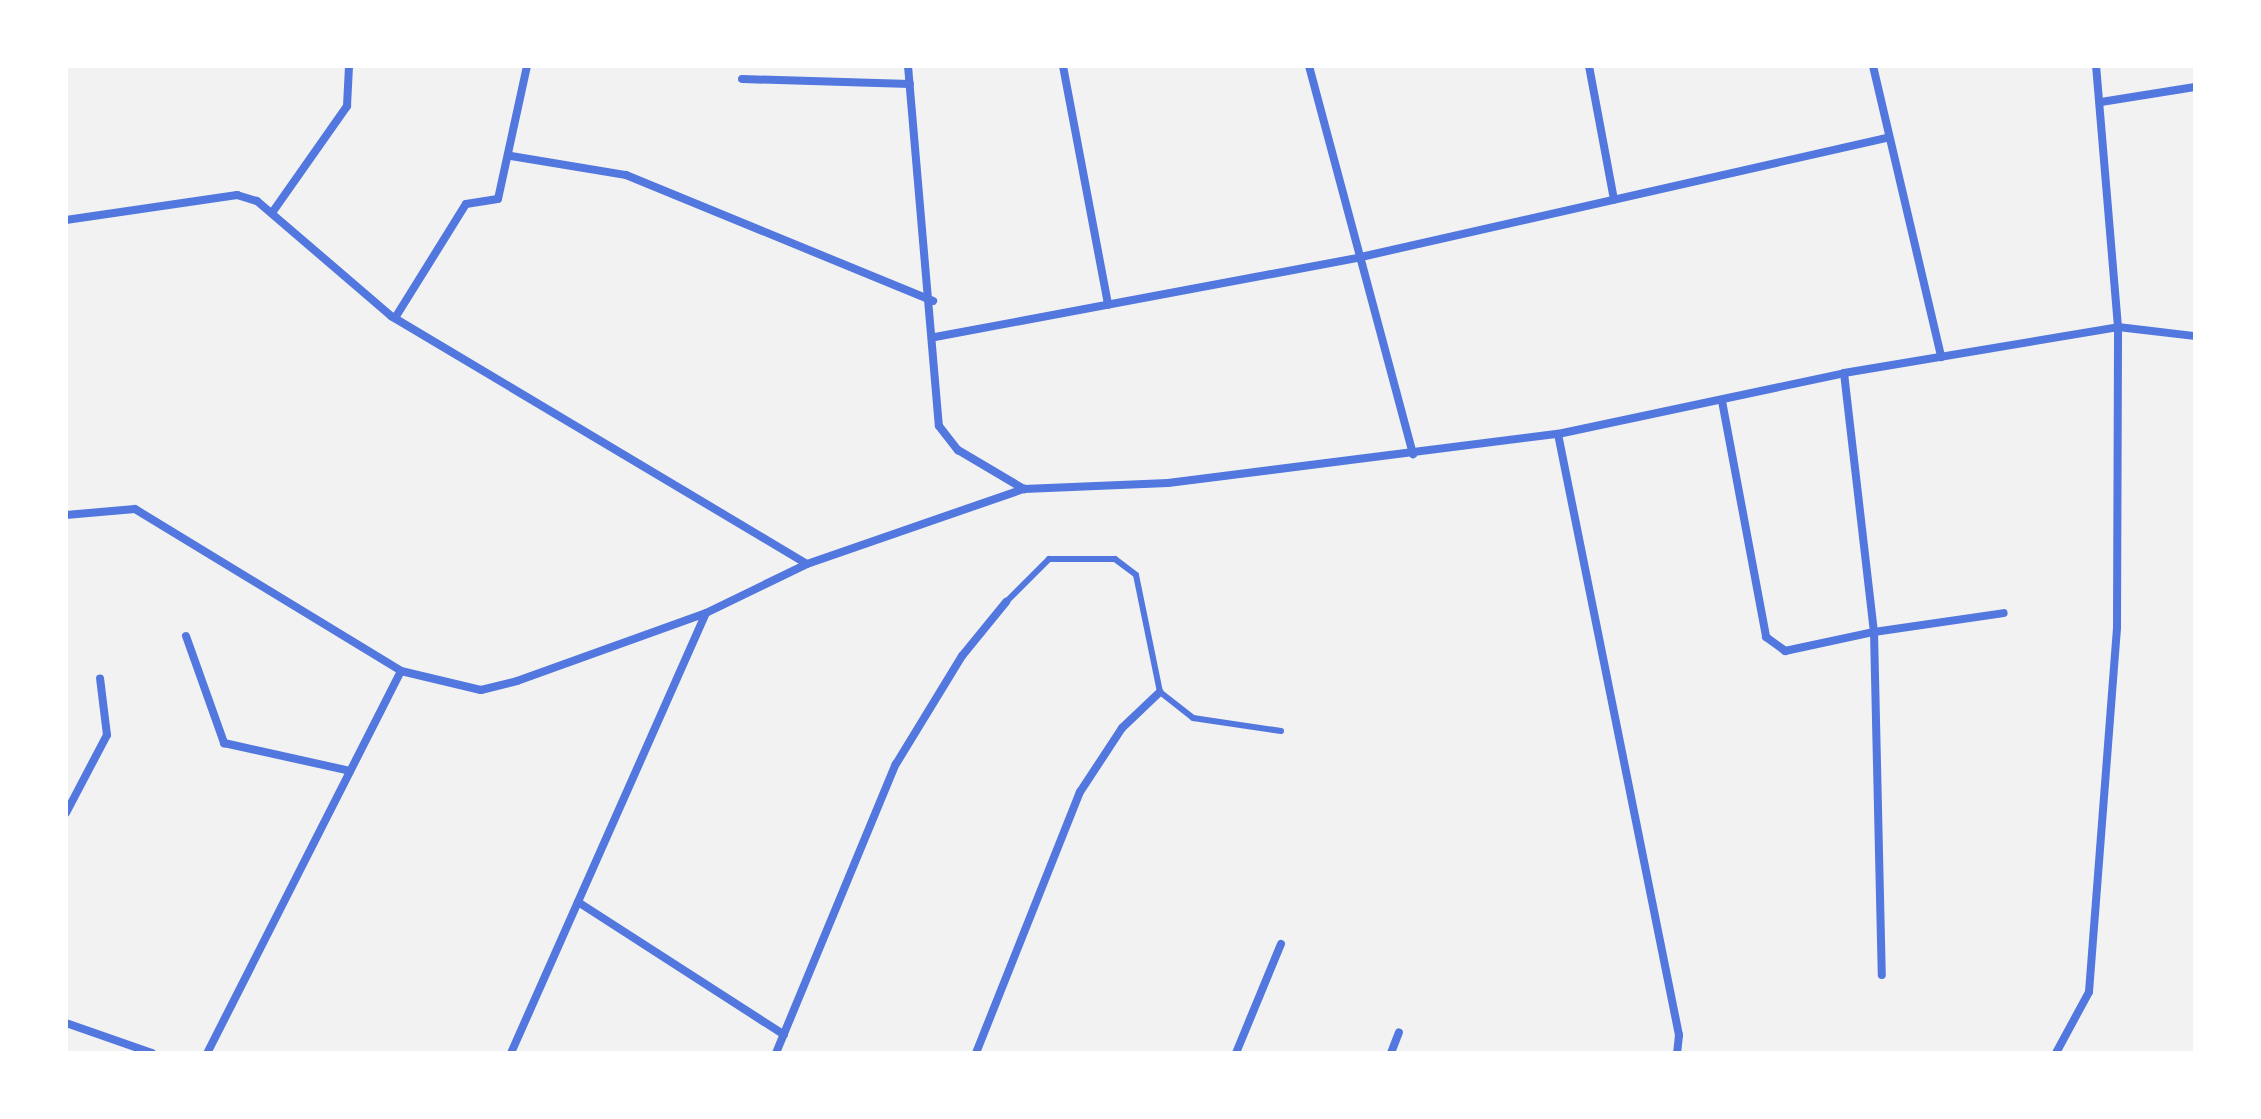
<!DOCTYPE html>
<html>
<head>
<meta charset="utf-8">
<style>
	body { margin:0 }
	#map { position:relative; width:2261px; height:1119px; overflow:hidden; background:#f2f2f2; font-family:Spectral,serif }
	div>[style] { position:absolute }
	.service>* { height:6px; margin:-3px; padding:0 3px; transform-origin:3px; border-radius:3px; background:#5277de }
	.minor>* { height:8px; margin:-4px; padding:0 4px; transform-origin:4px; border-radius:4px; background:#5277de }
	span { translate:-50% -50%; white-space:nowrap; text-align:center; line-height:1.15; -webkit-text-stroke:7px #fff; paint-order:stroke }
	.frame { position:absolute; inset:0; border:68px solid #fff; pointer-events:none }
</style>
</head>
<body>
<div id="map">
	<div class="service">
		<i style="left:1006px;top:602px;width:61px;rotate:-45deg"></i>
		<i style="left:1049px;top:559px;width:66px"></i>
		<i style="left:1115px;top:559px;width:26px;rotate:37deg"></i>
		<i style="left:1136px;top:575px;width:119px;rotate:78.4deg"></i>
		<i style="left:1160px;top:692px;width:42px;rotate:38.2deg"></i>
		<i style="left:1193px;top:718px;width:89px;rotate:8.4deg"></i>
	</div>
	<div class="minor">
		<i style="left:908px;top:66px;width:361px;rotate:85.1deg"></i>
		<i style="left:939px;top:426px;width:31px;rotate:52deg"></i>
		<i style="left:958px;top:450px;width:77px;rotate:30.6deg"></i>
		<i style="left:1063px;top:66px;width:243px;rotate:79.3deg"></i>
		<i style="left:1309px;top:66px;width:402px;rotate:75deg"></i>
		<i style="left:1589px;top:66px;width:136px;rotate:79.4deg"></i>
		<i style="left:1873px;top:66px;width:299px;rotate:76.8deg"></i>
		<i style="left:742px;top:79px;width:168px;rotate:1.7deg"></i>
		<i style="left:2101px;top:102px;width:95px;rotate:-9.1deg"></i>
		<i style="left:511px;top:156px;width:117px;rotate:9.4deg"></i>
		<i style="left:626px;top:175px;width:332px;rotate:22.3deg"></i>
		<i style="left:274px;top:210px;width:127px;rotate:-54.9deg"></i>
		<i style="left:347px;top:106px;width:40px;rotate:-87.1deg"></i>
		<i style="left:66px;top:220px;width:173px;rotate:-8.3deg"></i>
		<i style="left:237px;top:195px;width:21px;rotate:17deg"></i>
		<i style="left:257px;top:201px;width:177px;rotate:40.6deg"></i>
		<i style="left:391px;top:316px;width:484px;rotate:30.8deg"></i>
		<i style="left:395px;top:318px;width:134px;rotate:-58.1deg"></i>
		<i style="left:466px;top:204px;width:32px;rotate:-9deg"></i>
		<i style="left:498px;top:199px;width:136px;rotate:-77.7deg"></i>
		<i style="left:935px;top:337px;width:433px;rotate:-10.6deg"></i>
		<i style="left:1361px;top:257px;width:538px;rotate:-12.77deg"></i>
		<i style="left:1844px;top:373px;width:261px;rotate:83.4deg"></i>
		<i style="left:1874px;top:632px;width:131px;rotate:-8.3deg"></i>
		<i style="left:1722px;top:401px;width:240px;rotate:79.4deg"></i>
		<i style="left:1766px;top:637px;width:24px;rotate:36deg"></i>
		<i style="left:1785px;top:651px;width:91px;rotate:-12.1deg"></i>
		<i style="left:1874px;top:632px;width:343px;rotate:88.7deg"></i>
		<i style="left:1558px;top:434px;width:613px;rotate:78.62deg"></i>
		<i style="left:1679px;top:1035px;width:18px;rotate:96deg"></i>
		<i style="left:66px;top:515px;width:69px;rotate:-5deg"></i>
		<i style="left:135px;top:509px;width:311px;rotate:31.3deg"></i>
		<i style="left:401px;top:671px;width:428px;rotate:116.9deg"></i>
		<i style="left:186px;top:636px;width:114px;rotate:70.4deg"></i>
		<i style="left:224px;top:743px;width:129px;rotate:12.5deg"></i>
		<i style="left:401px;top:671px;width:82px;rotate:13.4deg"></i>
		<i style="left:481px;top:690px;width:37px;rotate:-14deg"></i>
		<i style="left:517px;top:681px;width:201px;rotate:-19.8deg"></i>
		<i style="left:706px;top:613px;width:112px;rotate:-25.9deg"></i>
		<i style="left:807px;top:564px;width:230px;rotate:-19.1deg"></i>
		<i style="left:1024px;top:489px;width:144px;rotate:-2.4deg"></i>
		<i style="left:1168px;top:483px;width:393px;rotate:-7.2deg"></i>
		<i style="left:1558px;top:434px;width:292px;rotate:-12deg"></i>
		<i style="left:1844px;top:373px;width:278px;rotate:-9.5deg"></i>
		<i style="left:2118px;top:327px;width:78px;rotate:6.7deg"></i>
		<i style="left:66px;top:813px;width:88px;rotate:-62.3deg"></i>
		<i style="left:107px;top:735px;width:57px;rotate:-97deg"></i>
		<i style="left:578px;top:902px;width:245px;rotate:32.8deg"></i>
		<i style="left:66px;top:1023px;width:91px;rotate:19.2deg"></i>
		<i style="left:511px;top:1053px;width:481px;rotate:-66.1deg"></i>
		<i style="left:776px;top:1053px;width:313px;rotate:-67.5deg"></i>
		<i style="left:896px;top:764px;width:127px;rotate:-58.6deg"></i>
		<i style="left:962px;top:656px;width:70px;rotate:-50.8deg"></i>
		<i style="left:976px;top:1053px;width:281px;rotate:-68.3deg"></i>
		<i style="left:1080px;top:792px;width:77px;rotate:-56.7deg"></i>
		<i style="left:1122px;top:728px;width:52px;rotate:-43.5deg"></i>
		<i style="left:1236px;top:1053px;width:118px;rotate:-67.6deg"></i>
		<i style="left:1391px;top:1053px;width:22px;rotate:-69deg"></i>
		<i style="left:2056px;top:1053px;width:69px;rotate:-61.6deg"></i>
		<i style="left:2089px;top:992px;width:366px;rotate:-85.6deg"></i>
		<i style="left:2117px;top:627px;width:300px;rotate:-89.8deg"></i>
		<i style="left:2118px;top:327px;width:262px;rotate:-94.8deg"></i>
	</div>
	<div class="frame"></div>
</div>
</body>
</html>
